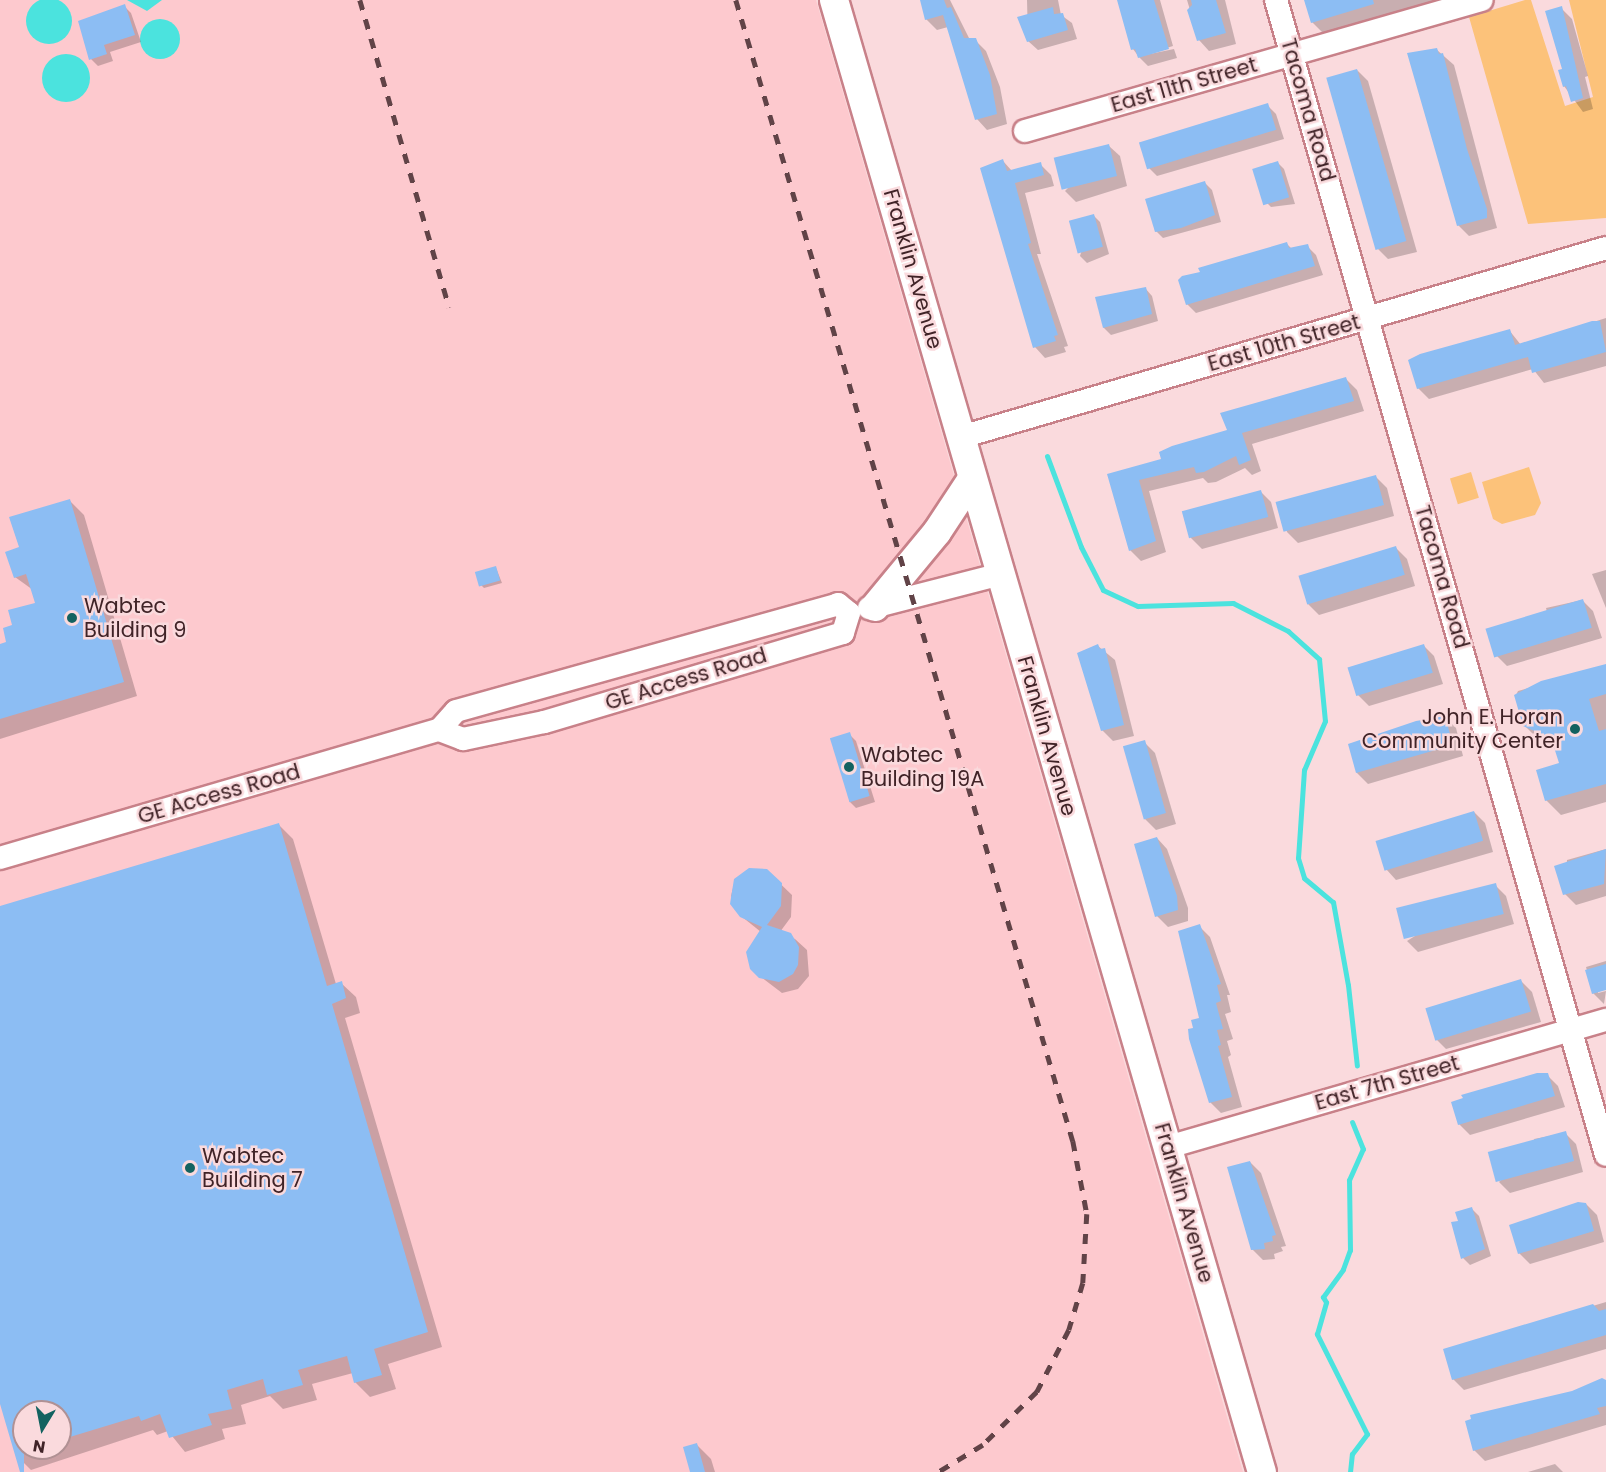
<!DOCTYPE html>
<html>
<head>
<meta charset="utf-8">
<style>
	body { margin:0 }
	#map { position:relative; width:1606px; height:1472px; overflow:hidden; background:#fadadd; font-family:Poppins,sans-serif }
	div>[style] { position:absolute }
	.built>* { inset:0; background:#fdc9ce }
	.green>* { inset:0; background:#fcc27a; transform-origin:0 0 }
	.water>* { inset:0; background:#4be3de }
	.round { border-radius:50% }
	.shadow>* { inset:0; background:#0003 }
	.stream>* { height:5px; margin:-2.5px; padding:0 2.5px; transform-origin:2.5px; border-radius:2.5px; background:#4be3de }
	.building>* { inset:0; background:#8cbdf3; transform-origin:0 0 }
	.roads { filter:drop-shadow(2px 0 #c88189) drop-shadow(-2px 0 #c88189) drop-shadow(0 2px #c88189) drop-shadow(0 -2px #c88189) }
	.minor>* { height:22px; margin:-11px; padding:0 11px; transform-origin:11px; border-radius:11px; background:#fff }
	.major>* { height:28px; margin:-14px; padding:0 14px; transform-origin:14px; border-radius:14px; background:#fff }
	.rail>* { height:4.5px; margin-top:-2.25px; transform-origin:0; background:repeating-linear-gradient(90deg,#614347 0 10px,transparent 0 20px) }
	.dots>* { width:16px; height:16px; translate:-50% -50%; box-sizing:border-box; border:3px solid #fadadd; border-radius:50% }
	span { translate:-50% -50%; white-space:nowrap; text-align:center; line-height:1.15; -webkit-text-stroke:5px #fadadd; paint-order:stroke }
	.street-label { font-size:21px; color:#402327 }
	.poi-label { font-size:21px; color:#402327 }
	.left { translate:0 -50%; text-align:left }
	.right { translate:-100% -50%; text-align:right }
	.north { position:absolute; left:12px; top:1400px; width:60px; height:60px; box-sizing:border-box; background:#fadadd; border:2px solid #b09194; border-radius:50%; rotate:190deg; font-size:16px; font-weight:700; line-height:24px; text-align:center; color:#402327 }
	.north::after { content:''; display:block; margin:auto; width:21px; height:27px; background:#136260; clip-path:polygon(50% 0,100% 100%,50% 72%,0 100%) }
</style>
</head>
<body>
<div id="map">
	<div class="built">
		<i style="clip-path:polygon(evenodd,0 0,816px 0,1243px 1472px,0 1472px,0 0,24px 1412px,60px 1412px,60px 1448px,24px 1448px,24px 1412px)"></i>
	</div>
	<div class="green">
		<i style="clip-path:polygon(1525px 0,1531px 0,1565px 106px,1593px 97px,1569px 0,1606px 0,1606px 218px,1528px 224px,1469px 17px)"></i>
		<i style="clip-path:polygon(1529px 467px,1541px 503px,1535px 515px,1502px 524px,1493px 519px,1482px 482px)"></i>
		<i style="left:1471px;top:472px;width:27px;height:22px;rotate:73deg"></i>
	</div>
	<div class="water">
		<i class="round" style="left:26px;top:-2px;width:46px;height:46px"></i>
		<i style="clip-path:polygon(127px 0,162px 0,147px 11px)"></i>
		<i class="round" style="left:140px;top:19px;width:40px;height:40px"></i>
		<i class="round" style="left:42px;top:54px;width:48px;height:48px"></i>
	</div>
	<div class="shadow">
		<i style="clip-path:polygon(921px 0,950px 0,970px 40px,975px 40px,986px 51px,1000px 87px,1007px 124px,987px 130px,977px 119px,948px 27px,937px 30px,926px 19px)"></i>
		<i style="clip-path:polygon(1027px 0,1058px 0,1061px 15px,1072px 23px,1077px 39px,1038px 50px,1028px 41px)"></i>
		<i style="clip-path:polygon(1119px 0,1160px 0,1173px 46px,1140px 56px,1174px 49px,1177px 58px,1148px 66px,1139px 57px,1133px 49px)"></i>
		<i style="clip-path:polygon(1187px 0,1225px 0,1236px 44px,1209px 51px,1199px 40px)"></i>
		<i style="clip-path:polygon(1305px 0,1436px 0,1323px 33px,1312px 22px)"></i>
		<i style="clip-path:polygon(124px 6px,131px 13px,141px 42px,110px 52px,113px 61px,98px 66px,91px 59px)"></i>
		<i style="clip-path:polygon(1561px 8px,1572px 19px,1588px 76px,1585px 77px,1593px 109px,1583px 112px,1564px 86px)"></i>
		<i style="clip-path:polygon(1437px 50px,1454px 65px,1497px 228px,1469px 236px,1458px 225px)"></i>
		<i style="clip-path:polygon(1357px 70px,1368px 81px,1417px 252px,1388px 259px,1377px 248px)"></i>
		<i style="clip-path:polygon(1267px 105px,1276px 114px,1284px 139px,1157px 176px,1148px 167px)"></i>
		<i style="clip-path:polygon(1109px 146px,1120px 156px,1127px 186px,1076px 202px,1065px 191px)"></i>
		<i style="clip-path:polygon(1003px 161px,1012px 171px,1040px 164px,1051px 175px,1054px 186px,1025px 193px,1041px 254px,1037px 254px,1068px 346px,1064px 347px,1066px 352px,1045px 358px,1035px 347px)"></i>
		<i style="clip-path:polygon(1277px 162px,1284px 169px,1295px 204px,1271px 207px,1264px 200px)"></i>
		<i style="clip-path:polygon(1205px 183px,1212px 190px,1221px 222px,1163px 238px,1156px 231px)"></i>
		<i style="clip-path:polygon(1093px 215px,1100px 222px,1109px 254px,1087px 263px,1080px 256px)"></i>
		<i style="clip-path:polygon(1287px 244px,1292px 249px,1307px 246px,1316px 255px,1323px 275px,1196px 313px,1187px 304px,1202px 273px)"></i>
		<i style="clip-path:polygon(1145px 288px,1152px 296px,1158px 321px,1111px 335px,1104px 328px,1097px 299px)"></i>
		<i style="clip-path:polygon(1606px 318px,1606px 366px,1544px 383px,1533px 369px,1429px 399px,1418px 388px,1509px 330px,1521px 345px)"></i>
		<i style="clip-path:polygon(1346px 379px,1357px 390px,1364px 411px,1252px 444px,1261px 471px,1252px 475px,1245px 468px,1216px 482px,1208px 483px,1203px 478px,1149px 491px,1166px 552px,1141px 561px,1130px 550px,1109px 475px,1163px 460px)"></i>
		<i style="clip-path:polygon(1376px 477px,1387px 488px,1394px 516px,1298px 543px,1287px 532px,1278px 505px)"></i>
		<i style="clip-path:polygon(1260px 491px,1271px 502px,1278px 528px,1202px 549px,1191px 538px,1184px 513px)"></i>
		<i style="clip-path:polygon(70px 501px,84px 515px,137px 696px,0 739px,0 646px,8px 643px,14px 626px,37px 604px,33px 590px,15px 577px,20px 548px)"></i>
		<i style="clip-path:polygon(1396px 548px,1407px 559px,1415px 586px,1319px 615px,1308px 604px)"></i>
		<i style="clip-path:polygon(496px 568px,502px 583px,484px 588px,481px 585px)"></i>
		<i style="clip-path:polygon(1606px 570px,1606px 608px,1592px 574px)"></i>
		<i style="clip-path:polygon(1582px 600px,1593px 611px,1602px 638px,1507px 666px,1496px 655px,1547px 612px,1546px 608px)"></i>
		<i style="clip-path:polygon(1423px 645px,1434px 656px,1443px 684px,1369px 706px,1358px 695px)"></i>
		<i style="clip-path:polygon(1098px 646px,1115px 660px,1134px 736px,1113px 741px,1102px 730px)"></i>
		<i style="clip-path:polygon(1606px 667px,1606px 802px,1561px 815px,1546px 800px,1561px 764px,1556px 747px,1540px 741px,1525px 726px,1516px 695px,1518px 691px)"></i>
		<i style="clip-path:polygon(1445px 717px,1456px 728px,1463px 756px,1368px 784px,1357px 773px,1350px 744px)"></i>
		<i style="clip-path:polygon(849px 734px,856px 741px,875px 802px,856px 808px,849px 801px)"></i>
		<i style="clip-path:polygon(1144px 742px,1155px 753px,1176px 824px,1156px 830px,1145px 819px,1125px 747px)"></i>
		<i style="clip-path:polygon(1474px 812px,1485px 823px,1493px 852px,1396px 880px,1386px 869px)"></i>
		<i style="clip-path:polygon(evenodd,279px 825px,293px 839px,336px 984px,341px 983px,356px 997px,360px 1013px,345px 1018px,442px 1347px,388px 1364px,396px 1389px,370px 1397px,355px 1382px,353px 1373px,312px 1384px,317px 1400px,283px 1409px,270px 1396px,241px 1405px,246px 1424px,222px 1429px,225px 1439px,185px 1452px,168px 1431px,157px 1435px,153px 1430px,31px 1470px,17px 1456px,0 1397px,0 907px,279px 825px,24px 1412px,60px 1412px,60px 1448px,24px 1448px,24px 1412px)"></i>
		<i style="clip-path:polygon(1157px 838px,1167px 849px,1188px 908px,1188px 921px,1168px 927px,1157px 916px)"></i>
		<i style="clip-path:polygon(1606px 849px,1606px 896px,1576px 905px,1565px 894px,1567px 860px)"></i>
		<i style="clip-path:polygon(766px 870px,792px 895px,791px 917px,780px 932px,795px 939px,807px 950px,809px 976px,798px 989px,782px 993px,761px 977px,761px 932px,741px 916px,731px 896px,735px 880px)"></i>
		<i style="clip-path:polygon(1495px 885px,1506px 896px,1514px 924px,1418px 952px,1407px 941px)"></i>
		<i style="clip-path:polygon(1199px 926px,1210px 937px,1230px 995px,1227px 995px,1231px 1012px,1225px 1014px,1233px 1039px,1227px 1041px,1231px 1055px,1228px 1057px,1242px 1107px,1221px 1113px,1210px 1102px,1195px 1030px,1201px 1019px)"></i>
		<i style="clip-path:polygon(1606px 961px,1606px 988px,1598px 990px,1598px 993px,1606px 991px,1604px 1004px,1593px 993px,1586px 967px)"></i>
		<i style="clip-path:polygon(1521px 981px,1532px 992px,1541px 1022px,1446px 1049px,1435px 1038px)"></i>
		<i style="clip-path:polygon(1547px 1075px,1558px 1086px,1565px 1107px,1470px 1135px,1459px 1124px)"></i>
		<i style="clip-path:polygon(1565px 1133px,1576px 1144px,1583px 1172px,1510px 1193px,1499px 1182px,1535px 1144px,1534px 1139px)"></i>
		<i style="clip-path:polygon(1250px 1162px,1261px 1173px,1286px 1246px,1281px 1247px,1283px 1251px,1274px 1254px,1275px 1259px,1263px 1260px,1252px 1249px)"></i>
		<i style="clip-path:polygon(1586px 1204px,1597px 1215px,1604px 1242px,1530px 1264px,1519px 1253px)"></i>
		<i style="clip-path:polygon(1472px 1209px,1479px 1216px,1491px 1256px,1470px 1265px,1463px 1258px,1460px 1222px)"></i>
		<i style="clip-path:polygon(1606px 1302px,1606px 1349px,1464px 1390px,1453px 1379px,1445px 1350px)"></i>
		<i style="clip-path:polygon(1606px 1380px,1606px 1425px,1485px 1461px,1474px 1450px,1572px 1392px)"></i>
		<i style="clip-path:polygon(697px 1445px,711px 1459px,715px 1472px,692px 1472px)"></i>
		<i style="clip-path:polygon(1555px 1464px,1563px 1472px,1528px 1472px)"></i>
	</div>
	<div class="stream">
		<i style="left:1047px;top:456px;width:97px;rotate:69.5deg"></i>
		<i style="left:1081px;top:547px;width:48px;rotate:62.9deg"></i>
		<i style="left:1103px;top:590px;width:38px;rotate:25deg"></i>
		<i style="left:1138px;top:606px;width:95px;rotate:-1.8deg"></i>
		<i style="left:1233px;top:603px;width:62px;rotate:27deg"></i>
		<i style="left:1288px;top:631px;width:42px;rotate:42.1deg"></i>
		<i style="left:1319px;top:659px;width:62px;rotate:84.5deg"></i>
		<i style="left:1325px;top:721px;width:53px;rotate:113.2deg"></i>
		<i style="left:1304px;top:770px;width:88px;rotate:93.9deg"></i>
		<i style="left:1298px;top:858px;width:21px;rotate:73deg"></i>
		<i style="left:1304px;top:878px;width:38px;rotate:40deg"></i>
		<i style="left:1333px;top:902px;width:84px;rotate:79.8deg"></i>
		<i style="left:1348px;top:985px;width:81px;rotate:83.7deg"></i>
		<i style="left:1350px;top:1472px;width:18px;rotate:-84deg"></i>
		<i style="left:1352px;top:1454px;width:25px;rotate:-53deg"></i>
		<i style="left:1367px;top:1434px;width:112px;rotate:-116.6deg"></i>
		<i style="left:1317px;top:1334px;width:33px;rotate:-74deg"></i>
		<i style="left:1326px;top:1302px;width:6px;rotate:-121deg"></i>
		<i style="left:1323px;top:1297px;width:34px;rotate:-54deg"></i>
		<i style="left:1343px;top:1269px;width:20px;rotate:-70deg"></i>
		<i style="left:1350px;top:1250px;width:70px;rotate:-90.8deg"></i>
		<i style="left:1349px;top:1180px;width:34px;rotate:-66deg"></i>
		<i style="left:1363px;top:1149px;width:29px;rotate:-112deg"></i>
	</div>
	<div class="building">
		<i style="clip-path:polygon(920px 0,944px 0,947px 8px,951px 7px,964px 38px,976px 38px,990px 75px,997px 114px,975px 120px,943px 15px,925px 20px)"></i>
		<i style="clip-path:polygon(1117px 0,1154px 0,1169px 49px,1138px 58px,1135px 49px,1131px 50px)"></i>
		<i style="clip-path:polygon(1191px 0,1216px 0,1226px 33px,1197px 41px,1187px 10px,1192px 5px)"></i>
		<i style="clip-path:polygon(1304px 0,1373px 0,1374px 4px,1311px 23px)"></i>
		<i style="clip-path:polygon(125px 4px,135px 35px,104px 45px,107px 54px,89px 60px,78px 21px)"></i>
		<i style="clip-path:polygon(1562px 6px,1583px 98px,1571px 102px,1566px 86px,1563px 87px,1558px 70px,1562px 69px,1545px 11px)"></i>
		<i style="clip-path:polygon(1053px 7px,1054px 14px,1063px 13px,1068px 30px,1027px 42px,1017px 17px)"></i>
		<i style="clip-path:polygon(1437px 48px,1439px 54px,1443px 53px,1467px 149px,1487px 209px,1487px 218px,1457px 226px,1407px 53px)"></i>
		<i style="left:1357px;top:69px;width:179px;height:32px;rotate:74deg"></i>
		<i style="left:1268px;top:103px;width:28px;height:135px;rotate:73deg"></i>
		<i style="left:1109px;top:144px;width:33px;height:57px;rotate:76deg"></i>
		<i style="clip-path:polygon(1003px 159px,1007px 171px,1041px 162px,1044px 175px,1015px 183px,1031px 243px,1028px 244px,1058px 335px,1054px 336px,1056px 341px,1033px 348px,980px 168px)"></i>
		<i style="left:1278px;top:161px;width:38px;height:27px;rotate:73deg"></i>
		<i style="clip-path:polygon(1205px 181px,1215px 215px,1181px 228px,1155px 232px,1145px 199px)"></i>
		<i style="left:1094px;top:214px;width:34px;height:26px;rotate:75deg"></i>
		<i style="clip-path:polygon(1287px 242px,1289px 248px,1308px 244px,1315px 266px,1186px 305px,1178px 280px,1182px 276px,1200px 272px,1198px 268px)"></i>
		<i style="clip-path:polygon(1146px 287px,1152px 314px,1103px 328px,1095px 297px)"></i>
		<i style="clip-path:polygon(1592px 321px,1600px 321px,1606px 352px,1532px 373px,1528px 357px,1417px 389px,1408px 360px,1420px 354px,1510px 329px,1515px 345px)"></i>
		<i style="clip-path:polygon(1346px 377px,1354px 401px,1242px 433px,1251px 460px,1239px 465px,1236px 456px,1204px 472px,1196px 473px,1194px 467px,1139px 480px,1156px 541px,1129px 551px,1107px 474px,1161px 459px,1159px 452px,1172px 446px,1227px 430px,1220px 413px)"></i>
		<i style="left:1376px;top:475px;width:31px;height:104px;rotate:75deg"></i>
		<i style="left:1261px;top:490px;width:28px;height:82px;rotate:75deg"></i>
		<i style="clip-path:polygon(70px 499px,124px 682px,0 719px,0 644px,6px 642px,3px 628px,12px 625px,8px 610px,35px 603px,26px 574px,14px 578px,5px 552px,19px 547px,9px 517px)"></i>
		<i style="left:1396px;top:546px;width:30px;height:102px;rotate:73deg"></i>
		<i style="left:496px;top:566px;width:15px;height:22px;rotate:74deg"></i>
		<i style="left:1583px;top:599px;width:30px;height:102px;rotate:73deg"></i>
		<i style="clip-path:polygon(1098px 644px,1100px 649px,1105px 648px,1124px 725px,1101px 731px,1077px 653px)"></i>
		<i style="left:1424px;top:644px;width:30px;height:80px;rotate:73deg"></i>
		<i style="clip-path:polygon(1606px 664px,1606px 694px,1589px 699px,1599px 731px,1606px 729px,1606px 784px,1545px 801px,1536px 770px,1559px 763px,1551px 738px,1523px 726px,1514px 695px,1541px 681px)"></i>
		<i style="clip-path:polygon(1445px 716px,1453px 745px,1356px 773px,1348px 744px,1416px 721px)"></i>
		<i style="left:850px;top:732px;width:67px;height:21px;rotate:73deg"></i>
		<i style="left:1145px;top:740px;width:76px;height:23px;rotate:74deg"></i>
		<i style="left:1474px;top:811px;width:31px;height:103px;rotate:73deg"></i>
		<i style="clip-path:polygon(279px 823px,327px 986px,342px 981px,346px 998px,332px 1004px,428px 1332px,374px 1349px,382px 1375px,354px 1383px,347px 1356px,298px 1370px,303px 1385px,267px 1395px,263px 1379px,227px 1390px,232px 1409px,208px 1414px,212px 1425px,169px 1438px,160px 1414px,141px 1421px,139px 1416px,60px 1440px,60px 1412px,24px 1412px,24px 1472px,20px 1472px,0 1404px,0 906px)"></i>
		<i style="clip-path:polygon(1157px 837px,1177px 896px,1178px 910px,1155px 917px,1134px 844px)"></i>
		<i style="clip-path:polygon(1606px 849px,1604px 884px,1563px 895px,1554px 866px)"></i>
		<i style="clip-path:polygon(749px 868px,767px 869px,782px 883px,781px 906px,767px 925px,791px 933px,799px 947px,798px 965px,793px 974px,779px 982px,759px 978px,750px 969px,746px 952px,762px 927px,740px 917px,730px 904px,734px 879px)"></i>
		<i style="left:1496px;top:883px;width:32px;height:103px;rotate:76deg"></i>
		<i style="clip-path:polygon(1200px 924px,1221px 984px,1217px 985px,1221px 1001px,1216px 1003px,1223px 1029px,1217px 1030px,1221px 1045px,1218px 1046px,1232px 1097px,1209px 1103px,1189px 1039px,1188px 1029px,1193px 1028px,1191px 1020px,1199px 1018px,1178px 931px)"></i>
		<i style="clip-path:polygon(1606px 964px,1606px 990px,1592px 994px,1585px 970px)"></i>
		<i style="left:1521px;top:979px;width:34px;height:100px;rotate:73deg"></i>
		<i style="clip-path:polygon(1537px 1073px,1548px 1073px,1555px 1096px,1458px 1125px,1451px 1102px,1463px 1098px,1461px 1095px)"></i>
		<i style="left:1566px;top:1131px;width:31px;height:81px;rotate:75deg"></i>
		<i style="clip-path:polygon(1250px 1161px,1276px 1235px,1272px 1236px,1273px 1241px,1264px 1243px,1265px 1249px,1251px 1250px,1227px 1167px)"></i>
		<i style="clip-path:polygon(1578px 1202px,1586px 1203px,1594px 1231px,1518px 1254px,1509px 1225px)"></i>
		<i style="clip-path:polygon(1472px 1207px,1485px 1249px,1461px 1259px,1451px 1222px,1458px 1221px,1455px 1212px)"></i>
		<i style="clip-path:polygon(1593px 1304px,1599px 1311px,1606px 1309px,1606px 1335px,1452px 1380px,1443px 1349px)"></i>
		<i style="clip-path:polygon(1602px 1378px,1606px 1380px,1606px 1406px,1597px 1408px,1600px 1414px,1473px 1451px,1465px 1421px,1471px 1419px,1470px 1415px,1572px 1391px)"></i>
		<i style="clip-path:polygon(697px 1443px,705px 1472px,690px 1472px,683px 1447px)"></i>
	</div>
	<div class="roads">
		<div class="minor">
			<i style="left:1276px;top:0;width:1201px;rotate:74.05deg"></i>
			<i style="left:1025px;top:131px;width:475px;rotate:-16deg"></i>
			<i style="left:961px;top:437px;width:672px;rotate:-16.33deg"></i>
			<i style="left:838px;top:604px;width:14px;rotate:39deg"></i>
			<i style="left:849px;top:613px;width:21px;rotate:107deg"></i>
			<i style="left:843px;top:633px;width:312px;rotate:163.4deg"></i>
			<i style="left:544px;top:722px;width:83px;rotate:168.1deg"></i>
			<i style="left:463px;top:739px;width:26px;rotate:-159deg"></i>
			<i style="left:439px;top:730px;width:25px;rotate:-48deg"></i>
			<i style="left:456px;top:711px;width:397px;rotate:-15.6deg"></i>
			<i style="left:869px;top:608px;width:136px;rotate:-14.4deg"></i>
			<i style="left:0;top:858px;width:457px;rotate:-16.3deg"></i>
			<i style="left:1168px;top:1147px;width:456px;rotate:-16.2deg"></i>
		</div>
		<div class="major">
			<i style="left:834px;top:0;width:1533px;rotate:73.79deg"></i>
			<i style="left:875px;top:607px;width:97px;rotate:-50.4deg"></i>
			<i style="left:937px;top:532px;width:64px;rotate:-56.6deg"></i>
		</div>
	</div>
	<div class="rail">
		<i style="left:360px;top:0;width:320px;rotate:73.8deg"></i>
		<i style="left:736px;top:0;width:1190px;rotate:73.55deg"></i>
		<i style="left:1073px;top:1141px;width:74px;rotate:79.1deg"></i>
		<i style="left:1087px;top:1214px;width:69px;rotate:93.3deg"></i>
		<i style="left:1083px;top:1283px;width:49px;rotate:106.6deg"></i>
		<i style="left:1069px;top:1330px;width:70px;rotate:117.3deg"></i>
		<i style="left:1037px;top:1392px;width:76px;rotate:135.5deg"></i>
		<i style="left:983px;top:1445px;width:52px;rotate:148.5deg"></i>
	</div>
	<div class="dots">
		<i style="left:72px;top:618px;background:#136260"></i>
		<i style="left:1575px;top:729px;background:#136260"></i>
		<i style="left:849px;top:767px;background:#136260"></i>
		<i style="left:190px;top:1168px;background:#136260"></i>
	</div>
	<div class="street-label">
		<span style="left:1184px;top:85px;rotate:-16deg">East 11th Street</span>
		<span style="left:1308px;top:110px;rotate:74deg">Tacoma Road</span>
		<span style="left:913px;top:269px;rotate:74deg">Franklin Avenue</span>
		<span style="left:1284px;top:343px;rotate:-16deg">East 10th Street</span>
		<span style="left:1442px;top:577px;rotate:74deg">Tacoma Road</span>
		<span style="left:686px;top:679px;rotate:-17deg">GE Access Road</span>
		<span style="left:1047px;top:736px;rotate:74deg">Franklin Avenue</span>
		<span style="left:219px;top:794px;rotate:-16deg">GE Access Road</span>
		<span style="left:1387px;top:1083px;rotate:-16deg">East 7th Street</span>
		<span style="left:1184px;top:1203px;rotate:74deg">Franklin Avenue</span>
	</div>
	<div class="poi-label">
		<span class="left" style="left:84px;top:618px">Wabtec<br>Building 9</span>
		<span class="right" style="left:1563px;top:729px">John E. Horan<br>Community Center</span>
		<span class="left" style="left:861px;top:767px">Wabtec<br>Building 19A</span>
		<span class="left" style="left:202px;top:1168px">Wabtec<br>Building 7</span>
	</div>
	<div class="north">N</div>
</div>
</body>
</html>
